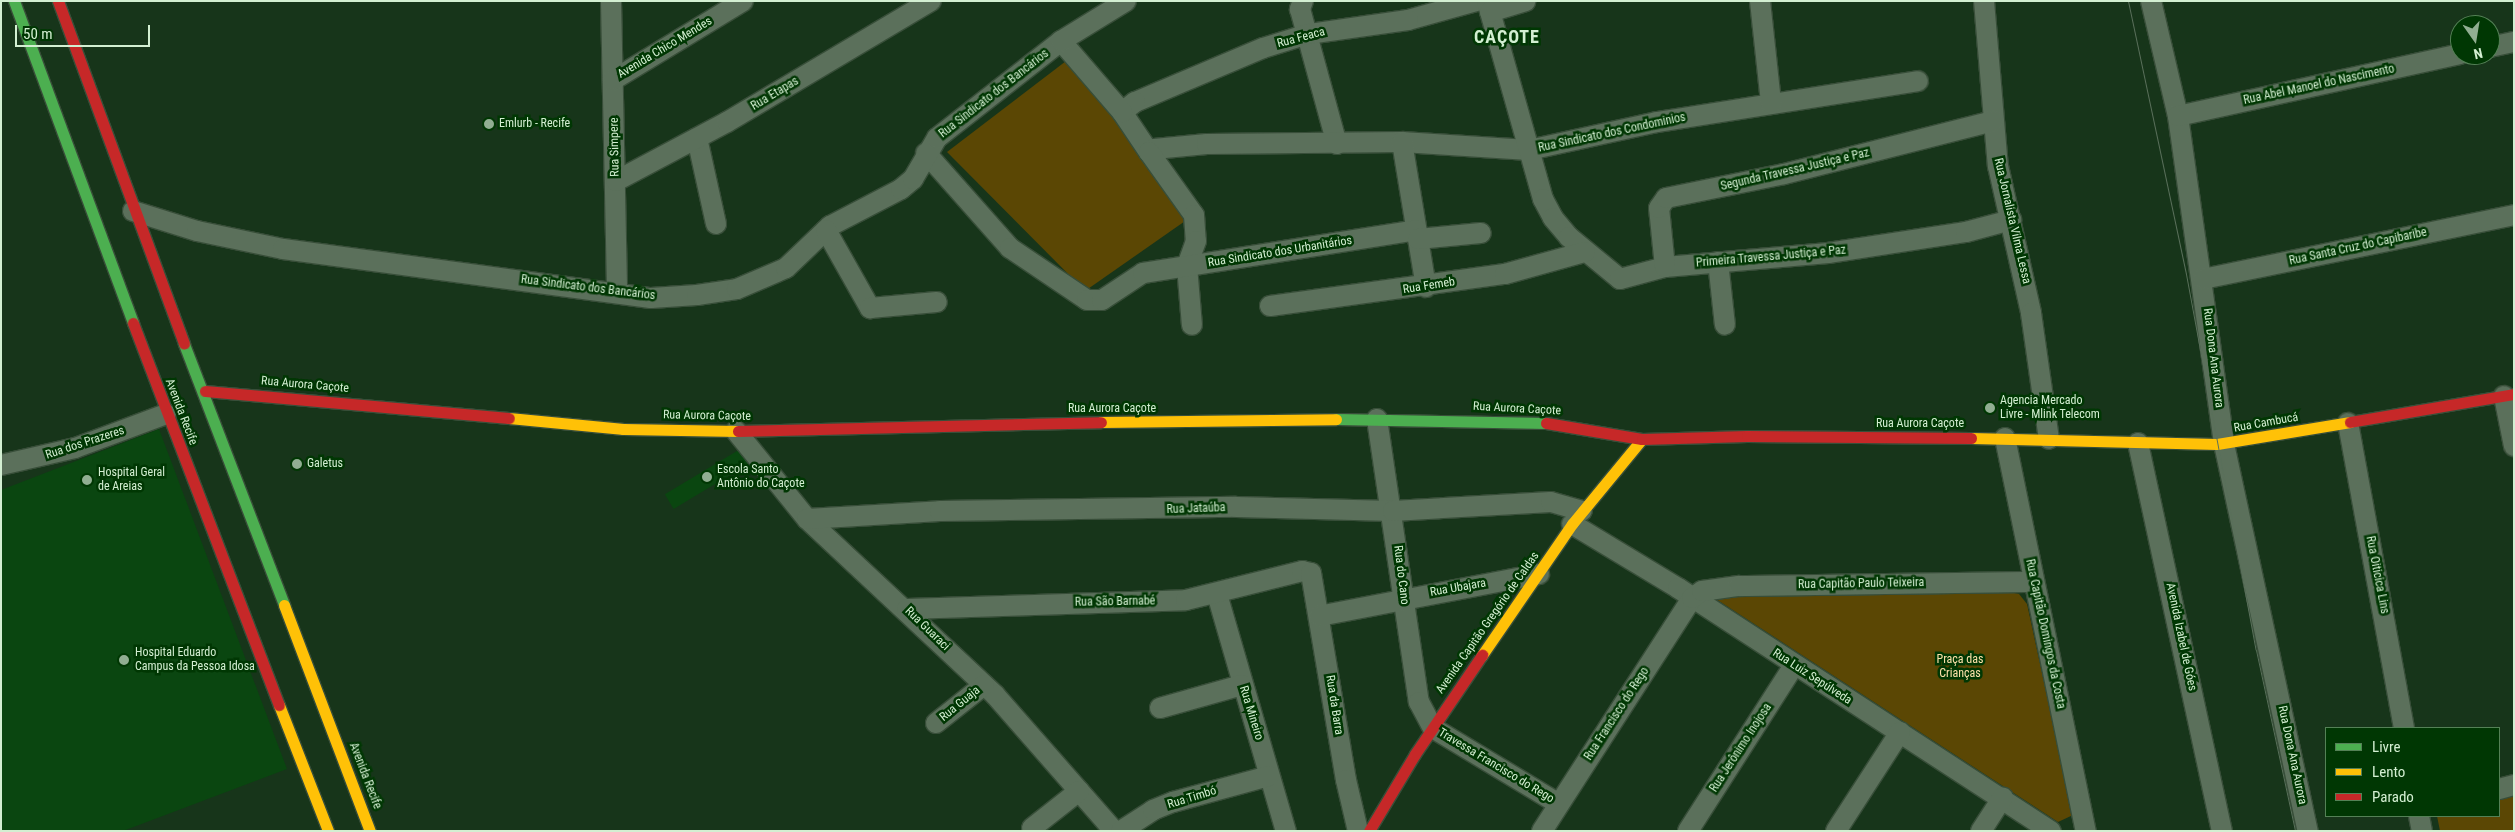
<!DOCTYPE html>
<html>
<head>
<meta charset="utf-8">
<style>
	body { margin:0 }
	#map { position:relative; width:2515px; height:832px; overflow:hidden; background:#17351a; font-family:"Roboto Condensed",sans-serif }
	div>[style] { position:absolute }
	.built>* { inset:0; background:#0a4610; transform-origin:0 0 }
	.green>* { inset:0; background:#5b4704 }
	.roads { filter:drop-shadow(1px 0 #384e39) drop-shadow(-1px 0 #384e39) drop-shadow(0 1px #384e39) drop-shadow(0 -1px #384e39) }
	.street>* { height:20px; margin:-10px; padding:0 10px; transform-origin:10px; border-radius:10px; background:#5b705b }
	.fast>* { height:11px; margin:-5.5px; padding:0 5.5px; transform-origin:5.5px; border-radius:5.5px; background:#4caf50 }
	.slow>* { height:11px; margin:-5.5px; padding:0 5.5px; transform-origin:5.5px; border-radius:5.5px; background:#ffc107 }
	.jam>* { height:11px; margin:-5.5px; padding:0 5.5px; transform-origin:5.5px; border-radius:5.5px; background:#c62828 }
	.tram>* { height:1px; margin:-0.5px; padding:0 0.5px; transform-origin:0.5px; border-radius:0.5px; background:#5a705b }
	.dots>* { width:14px; height:14px; translate:-50% -50%; box-sizing:border-box; border:2px solid #003703; border-radius:50% }
	span { translate:-50% -50%; white-space:nowrap; text-align:center; line-height:1.15; -webkit-text-stroke:5px #003703; paint-order:stroke }
	.street-label { font-size:12px; color:#d3efd2 }
	.poi-label { font-size:12px; color:#d3efd2 }
	.left { translate:0 -50%; text-align:left }
	.park-label { font-size:12px; color:#fbe0aa }
	.district-label { font-size:18px; color:#d3efd2; font-weight:700; letter-spacing:1px }
	.frame { position:absolute; inset:0; border:2px solid #d3efd2; pointer-events:none }
	.legend { position:absolute; left:2325px; top:727px; width:175px; height:90px; box-sizing:border-box; background:#003703; border:1px solid #548156; margin:0; padding:6px 9px; list-style:none; font-size:15px; color:#d3efd2 }
	.legend li { display:flex; align-items:center; gap:10px; height:25px }
	.legend b { width:25px; border:1px solid #548156 }
	.north { position:absolute; left:2450px; top:15px; width:50px; height:50px; box-sizing:border-box; background:#003703; border:1px solid #548156; border-radius:50%; rotate:167deg; font-size:14px; font-weight:700; line-height:20px; text-align:center; color:#d3efd2 }
	.north::after { content:''; display:block; margin:auto; width:18px; height:22px; background:#91ae92; clip-path:polygon(50% 0,100% 100%,50% 72%,0 100%) }
	.scale { position:absolute; left:15px; top:25px; width:135px; height:22px; box-sizing:border-box; border:2px solid #d3efd2; border-top:0; padding-left:6px; font-size:15px; line-height:18px; white-space:nowrap; color:#d3efd2; -webkit-text-stroke:4px #003703; paint-order:stroke }
</style>
</head>
<body>
<div id="map">
	<div class="built">
		<i style="clip-path:polygon(159px 429px,287px 769px,123px 831px,1px 831px,1px 490px)"></i>
		<i style="left:742px;top:448px;width:17px;height:90px;rotate:59deg"></i>
	</div>
	<div class="green">
		<i style="clip-path:polygon(1070px 58px,1146px 155px,1188px 219px,1085px 291px,947px 152px)"></i>
		<i style="clip-path:polygon(1998px 590px,2019px 594px,2027px 604px,2073px 815px,2058px 822px,1705px 592px)"></i>
		<i style="clip-path:polygon(2514px 790px,2514px 831px,2440px 831px,2437px 816px,2499px 816px,2499px 793px)"></i>
	</div>
	<div class="roads">
		<div class="street">
			<i style="left:611px;top:1px;width:291px;rotate:88.8deg"></i>
			<i style="left:1303px;top:1px;width:9px;rotate:111deg"></i>
			<i style="left:1300px;top:9px;width:140px;rotate:74.7deg"></i>
			<i style="left:1476px;top:1px;width:71px;rotate:164.4deg"></i>
			<i style="left:1408px;top:20px;width:101px;rotate:172deg"></i>
			<i style="left:1308px;top:34px;width:47px;rotate:162.7deg"></i>
			<i style="left:1263px;top:48px;width:139px;rotate:157.1deg"></i>
			<i style="left:1135px;top:102px;width:16px;rotate:142deg"></i>
			<i style="left:1122px;top:112px;width:48px;rotate:56deg"></i>
			<i style="left:1149px;top:152px;width:6px;rotate:-31deg"></i>
			<i style="left:1154px;top:149px;width:53px;rotate:-5.4deg"></i>
			<i style="left:1207px;top:144px;width:195px;rotate:-0.6deg"></i>
			<i style="left:1402px;top:142px;width:127px;rotate:3.6deg"></i>
			<i style="left:1529px;top:150px;width:131px;rotate:-12.3deg"></i>
			<i style="left:1657px;top:122px;width:264px;rotate:-8.9deg"></i>
			<i style="left:1487px;top:1px;width:206px;rotate:74.2deg"></i>
			<i style="left:1543px;top:199px;width:21px;rotate:62deg"></i>
			<i style="left:1553px;top:218px;width:25px;rotate:50deg"></i>
			<i style="left:1569px;top:237px;width:66px;rotate:39.5deg"></i>
			<i style="left:1620px;top:279px;width:47px;rotate:-14.9deg"></i>
			<i style="left:1665px;top:267px;width:164px;rotate:-4.9deg"></i>
			<i style="left:1828px;top:253px;width:140px;rotate:-8.7deg"></i>
			<i style="left:1966px;top:232px;width:47px;rotate:-14.9deg"></i>
			<i style="left:1760px;top:1px;width:103px;rotate:83.8deg"></i>
			<i style="left:1984px;top:1px;width:166px;rotate:85.2deg"></i>
			<i style="left:1998px;top:166px;width:151px;rotate:77.3deg"></i>
			<i style="left:2031px;top:313px;width:127px;rotate:81.9deg"></i>
			<i style="left:2151px;top:1px;width:118px;rotate:76.8deg"></i>
			<i style="left:2178px;top:116px;width:331px;rotate:82deg"></i>
			<i style="left:2224px;top:444px;width:396px;rotate:77.8deg"></i>
			<i style="left:1490px;top:12px;width:37px;rotate:-17deg"></i>
			<i style="left:1061px;top:41px;width:94px;rotate:49.3deg"></i>
			<i style="left:2490px;top:47px;width:25px;rotate:-12deg"></i>
			<i style="left:613px;top:80px;width:152px;rotate:-31.3deg"></i>
			<i style="left:2178px;top:116px;width:289px;rotate:-12.4deg"></i>
			<i style="left:697px;top:138px;width:88px;rotate:77.5deg"></i>
			<i style="left:1402px;top:142px;width:147px;rotate:80.6deg"></i>
			<i style="left:1149px;top:152px;width:77px;rotate:54.5deg"></i>
			<i style="left:1194px;top:215px;width:26px;rotate:86deg"></i>
			<i style="left:1196px;top:241px;width:27px;rotate:110deg"></i>
			<i style="left:1187px;top:266px;width:59px;rotate:85.2deg"></i>
			<i style="left:926px;top:153px;width:127px;rotate:48.5deg"></i>
			<i style="left:1010px;top:248px;width:93px;rotate:34deg"></i>
			<i style="left:1087px;top:300px;width:15px"></i>
			<i style="left:1102px;top:300px;width:49px;rotate:-33.4deg"></i>
			<i style="left:1143px;top:273px;width:277px;rotate:-8.9deg"></i>
			<i style="left:616px;top:181px;width:126px;rotate:-28deg"></i>
			<i style="left:727px;top:122px;width:237px;rotate:-30.7deg"></i>
			<i style="left:133px;top:211px;width:67px;rotate:17.4deg"></i>
			<i style="left:197px;top:231px;width:88px;rotate:11.8deg"></i>
			<i style="left:283px;top:249px;width:371px;rotate:7.6deg"></i>
			<i style="left:651px;top:298px;width:46px;rotate:-3.7deg"></i>
			<i style="left:697px;top:295px;width:40px;rotate:-8.5deg"></i>
			<i style="left:737px;top:289px;width:53px;rotate:-23.2deg"></i>
			<i style="left:786px;top:268px;width:61px;rotate:-43.7deg"></i>
			<i style="left:830px;top:226px;width:80px;rotate:-27.5deg"></i>
			<i style="left:901px;top:189px;width:16px;rotate:-40deg"></i>
			<i style="left:913px;top:179px;width:48px;rotate:-59.7deg"></i>
			<i style="left:937px;top:138px;width:157px;rotate:-38deg"></i>
			<i style="left:1061px;top:41px;width:76px;rotate:-31.6deg"></i>
			<i style="left:826px;top:230px;width:90px;rotate:60.6deg"></i>
			<i style="left:870px;top:308px;width:67px;rotate:-5.1deg"></i>
			<i style="left:1418px;top:239px;width:63px;rotate:-5.4deg"></i>
			<i style="left:1718px;top:262px;width:63px;rotate:83.7deg"></i>
			<i style="left:1665px;top:267px;width:59px;rotate:-95.8deg"></i>
			<i style="left:1659px;top:208px;width:12px;rotate:-55deg"></i>
			<i style="left:1666px;top:198px;width:120px;rotate:-11.5deg"></i>
			<i style="left:1784px;top:174px;width:216px;rotate:-14.2deg"></i>
			<i style="left:2203px;top:279px;width:318px;rotate:-11.6deg"></i>
			<i style="left:1270px;top:306px;width:237px;rotate:-7.8deg"></i>
			<i style="left:1505px;top:274px;width:83px;rotate:-15.4deg"></i>
			<i style="left:2504px;top:396px;width:51px;rotate:78.7deg"></i>
			<i style="left:1377px;top:419px;width:286px;rotate:81.6deg"></i>
			<i style="left:1419px;top:702px;width:30px;rotate:62deg"></i>
			<i style="left:1433px;top:728px;width:147px;rotate:31.1deg"></i>
			<i style="left:2348px;top:423px;width:310px;rotate:79.6deg"></i>
			<i style="left:736px;top:431px;width:113px;rotate:51.1deg"></i>
			<i style="left:807px;top:519px;width:258px;rotate:43.1deg"></i>
			<i style="left:995px;top:695px;width:181px;rotate:48.8deg"></i>
			<i style="left:2005px;top:438px;width:401px;rotate:78.4deg"></i>
			<i style="left:2138px;top:443px;width:397px;rotate:77.8deg"></i>
			<i style="left:1px;top:465px;width:76px;rotate:-12.9deg"></i>
			<i style="left:75px;top:448px;width:97px;rotate:-20.5deg"></i>
			<i style="left:807px;top:519px;width:133px;rotate:-3.4deg"></i>
			<i style="left:940px;top:511px;width:296px;rotate:-0.8deg"></i>
			<i style="left:1236px;top:507px;width:157px;rotate:1.5deg"></i>
			<i style="left:1393px;top:511px;width:158px;rotate:-3.3deg"></i>
			<i style="left:1551px;top:502px;width:32px;rotate:16deg"></i>
			<i style="left:1572px;top:524px;width:124px;rotate:31.1deg"></i>
			<i style="left:1678px;top:588px;width:445px;rotate:33.1deg"></i>
			<i style="left:1217px;top:594px;width:247px;rotate:73.8deg"></i>
			<i style="left:907px;top:609px;width:279px;rotate:-1.8deg"></i>
			<i style="left:1186px;top:600px;width:120px;rotate:-14deg"></i>
			<i style="left:1302px;top:571px;width:9px;rotate:13deg"></i>
			<i style="left:1311px;top:573px;width:210px;rotate:80.4deg"></i>
			<i style="left:1346px;top:780px;width:52px;rotate:76.8deg"></i>
			<i style="left:1319px;top:616px;width:224px;rotate:-10.8deg"></i>
			<i style="left:1160px;top:708px;width:85px;rotate:-15.7deg"></i>
			<i style="left:936px;top:723px;width:61px;rotate:-38.4deg"></i>
			<i style="left:2499px;top:789px;width:16px;rotate:-15deg"></i>
			<i style="left:2419px;top:816px;width:15px;rotate:79deg"></i>
			<i style="left:1032px;top:828px;width:60px;rotate:-38.2deg"></i>
			<i style="left:1121px;top:831px;width:38px;rotate:-33deg"></i>
			<i style="left:1153px;top:810px;width:22px;rotate:-22deg"></i>
			<i style="left:1173px;top:802px;width:99px;rotate:-15.2deg"></i>
			<i style="left:1542px;top:831px;width:277px;rotate:-57.2deg"></i>
			<i style="left:1692px;top:598px;width:12px;rotate:-35deg"></i>
			<i style="left:1702px;top:591px;width:37px;rotate:-8deg"></i>
			<i style="left:1739px;top:586px;width:294px;rotate:-0.8deg"></i>
			<i style="left:1688px;top:831px;width:197px;rotate:-57.4deg"></i>
			<i style="left:1836px;top:831px;width:118px;rotate:-57.1deg"></i>
			<i style="left:1981px;top:831px;width:40px;rotate:-57.1deg"></i>
		</div>
		<div class="fast">
			<i style="left:14px;top:1px;width:343px;rotate:69.7deg"></i>
			<i style="left:184px;top:344px;width:280px;rotate:69deg"></i>
			<i style="left:1336px;top:419px;width:210px;rotate:1.1deg"></i>
		</div>
		<div class="slow">
			<i style="left:509px;top:418px;width:115px;rotate:5.5deg"></i>
			<i style="left:623px;top:429px;width:115px;rotate:1deg"></i>
			<i style="left:1101px;top:422px;width:235px;rotate:-0.7deg"></i>
			<i style="left:1971px;top:438px;width:246px;rotate:1.4deg"></i>
			<i style="left:2217px;top:444px;width:135px;rotate:-9.4deg"></i>
			<i style="left:284px;top:605px;width:242px;rotate:69.2deg"></i>
			<i style="left:1482px;top:655px;width:159px;rotate:-55.5deg"></i>
			<i style="left:1572px;top:524px;width:110px;rotate:-50.5deg"></i>
			<i style="left:279px;top:705px;width:135px;rotate:68.7deg"></i>
		</div>
		<div class="jam">
			<i style="left:58px;top:1px;width:365px;rotate:69.8deg"></i>
			<i style="left:133px;top:323px;width:409px;rotate:69.1deg"></i>
			<i style="left:205px;top:391px;width:305px;rotate:5.1deg"></i>
			<i style="left:2350px;top:422px;width:166px;rotate:-9.7deg"></i>
			<i style="left:1546px;top:423px;width:97px;rotate:9.5deg"></i>
			<i style="left:1642px;top:439px;width:105px;rotate:-1.6deg"></i>
			<i style="left:1747px;top:436px;width:224px;rotate:0.5deg"></i>
			<i style="left:738px;top:431px;width:363px;rotate:-1.4deg"></i>
			<i style="left:1369px;top:831px;width:90px;rotate:-59.1deg"></i>
			<i style="left:1415px;top:754px;width:120px;rotate:-55.9deg"></i>
		</div>
	</div>
	<div class="tram">
		<i style="left:2128px;top:1px;width:279px;rotate:78deg"></i>
		<i style="left:2186px;top:274px;width:382px;rotate:79.5deg"></i>
		<i style="left:2256px;top:650px;width:185px;rotate:77.8deg"></i>
	</div>
	<div class="dots">
		<i style="left:489px;top:124px;background:#91ae92"></i>
		<i style="left:1990px;top:408px;background:#91ae92"></i>
		<i style="left:297px;top:464px;background:#91ae92"></i>
		<i style="left:707px;top:477px;background:#91ae92"></i>
		<i style="left:87px;top:480px;background:#91ae92"></i>
		<i style="left:124px;top:660px;background:#91ae92"></i>
	</div>
	<div class="street-label">
		<span style="left:1301px;top:38px;rotate:-15deg">Rua Feaca</span>
		<span style="left:665px;top:48px;rotate:-31deg">Avenida Chico Mendes</span>
		<span style="left:2319px;top:85px;rotate:-12deg">Rua Abel Manoel do Nascimento</span>
		<span style="left:775px;top:94px;rotate:-31deg">Rua Etapas</span>
		<span style="left:994px;top:94px;rotate:-38deg">Rua Sindicato dos Bancários</span>
		<span style="left:1612px;top:133px;rotate:-12deg">Rua Sindicato dos Condominios</span>
		<span style="left:615px;top:147px;rotate:-91deg">Rua Simpere</span>
		<span style="left:1795px;top:170px;rotate:-13deg">Segunda Travessa Justiça e Paz</span>
		<span style="left:2012px;top:221px;rotate:77deg">Rua Jornalista Vilma Lessa</span>
		<span style="left:2358px;top:247px;rotate:-12deg">Rua Santa Cruz do Capibaribe</span>
		<span style="left:1280px;top:252px;rotate:-9deg">Rua Sindicato dos Urbanitários</span>
		<span style="left:1771px;top:257px;rotate:-5deg">Primeira Travessa Justiça e Paz</span>
		<span style="left:1429px;top:286px;rotate:-9deg">Rua Femeb</span>
		<span style="left:588px;top:288px;rotate:7deg">Rua Sindicato dos Bancários</span>
		<span style="left:2213px;top:358px;rotate:83deg">Rua Dona Ana Aurora</span>
		<span style="left:305px;top:385px;rotate:5deg">Rua Aurora Caçote</span>
		<span style="left:1112px;top:409px">Rua Aurora Caçote</span>
		<span style="left:1517px;top:409px;rotate:3deg">Rua Aurora Caçote</span>
		<span style="left:181px;top:412px;rotate:69deg">Avenida Recife</span>
		<span style="left:707px;top:416px;rotate:1deg">Rua Aurora Caçote</span>
		<span style="left:2266px;top:423px;rotate:-10deg">Rua Cambucá</span>
		<span style="left:1920px;top:424px">Rua Aurora Caçote</span>
		<span style="left:85px;top:443px;rotate:-18deg">Rua dos Prazeres</span>
		<span style="left:1196px;top:509px;rotate:-2deg">Rua Jataúba</span>
		<span style="left:1401px;top:575px;rotate:83deg">Rua do Cano</span>
		<span style="left:2377px;top:575px;rotate:79deg">Rua Oiticica Lins</span>
		<span style="left:1861px;top:584px;rotate:-1deg">Rua Capitão Paulo Teixeira</span>
		<span style="left:1458px;top:588px;rotate:-10deg">Rua Ubajara</span>
		<span style="left:1115px;top:602px;rotate:-1deg">Rua São Barnabé</span>
		<span style="left:1488px;top:623px;rotate:-55deg">Avenida Capitão Gregório de Caldas</span>
		<span style="left:927px;top:629px;rotate:44deg">Rua Guaraci</span>
		<span style="left:2045px;top:634px;rotate:78deg">Rua Capitão Domingos da Costa</span>
		<span style="left:2181px;top:637px;rotate:78deg">Avenida Izabel de Góes</span>
		<span style="left:1812px;top:677px;rotate:33deg">Rua Luiz Sepúlveda</span>
		<span style="left:960px;top:704px;rotate:-39deg">Rua Guaja</span>
		<span style="left:1334px;top:705px;rotate:81deg">Rua da Barra</span>
		<span style="left:1251px;top:713px;rotate:73deg">Rua Mineiro</span>
		<span style="left:1617px;top:714px;rotate:-57deg">Rua Francisco do Rego</span>
		<span style="left:1741px;top:748px;rotate:-57deg">Rua Jerônimo Inojosa</span>
		<span style="left:2292px;top:755px;rotate:78deg">Rua Dona Ana Aurora</span>
		<span style="left:1496px;top:766px;rotate:31deg">Travessa Francisco do Rego</span>
		<span style="left:365px;top:776px;rotate:69deg">Avenida Recife</span>
		<span style="left:1192px;top:798px;rotate:-17deg">Rua Timbó</span>
	</div>
	<div class="poi-label">
		<span class="left" style="left:499px;top:124px">Emlurb - Recife</span>
		<span class="left" style="left:2000px;top:408px">Agencia Mercado<br>Livre - Mlink Telecom</span>
		<span class="left" style="left:307px;top:464px">Galetus</span>
		<span class="left" style="left:717px;top:477px">Escola Santo<br>Antônio do Caçote</span>
		<span class="left" style="left:98px;top:480px">Hospital Geral<br>de Areias</span>
		<span class="left" style="left:135px;top:660px">Hospital Eduardo<br>Campus da Pessoa Idosa</span>
	</div>
	<div class="park-label">
		<span style="left:1960px;top:667px">Praça das<br>Crianças</span>
	</div>
	<div class="district-label">
		<span style="left:1507px;top:37px">CAÇOTE</span>
	</div>
	<div class="frame"></div>
	<ul class="legend">
	<li><b style="height:6px;background:#4caf50"></b>Livre</li>
	<li><b style="height:6px;background:#ffc107"></b>Lento</li>
	<li><b style="height:6px;background:#c62828"></b>Parado</li>
	</ul>
	<div class="north">N</div>
	<div class="scale">50 m</div>
</div>
</body>
</html>
